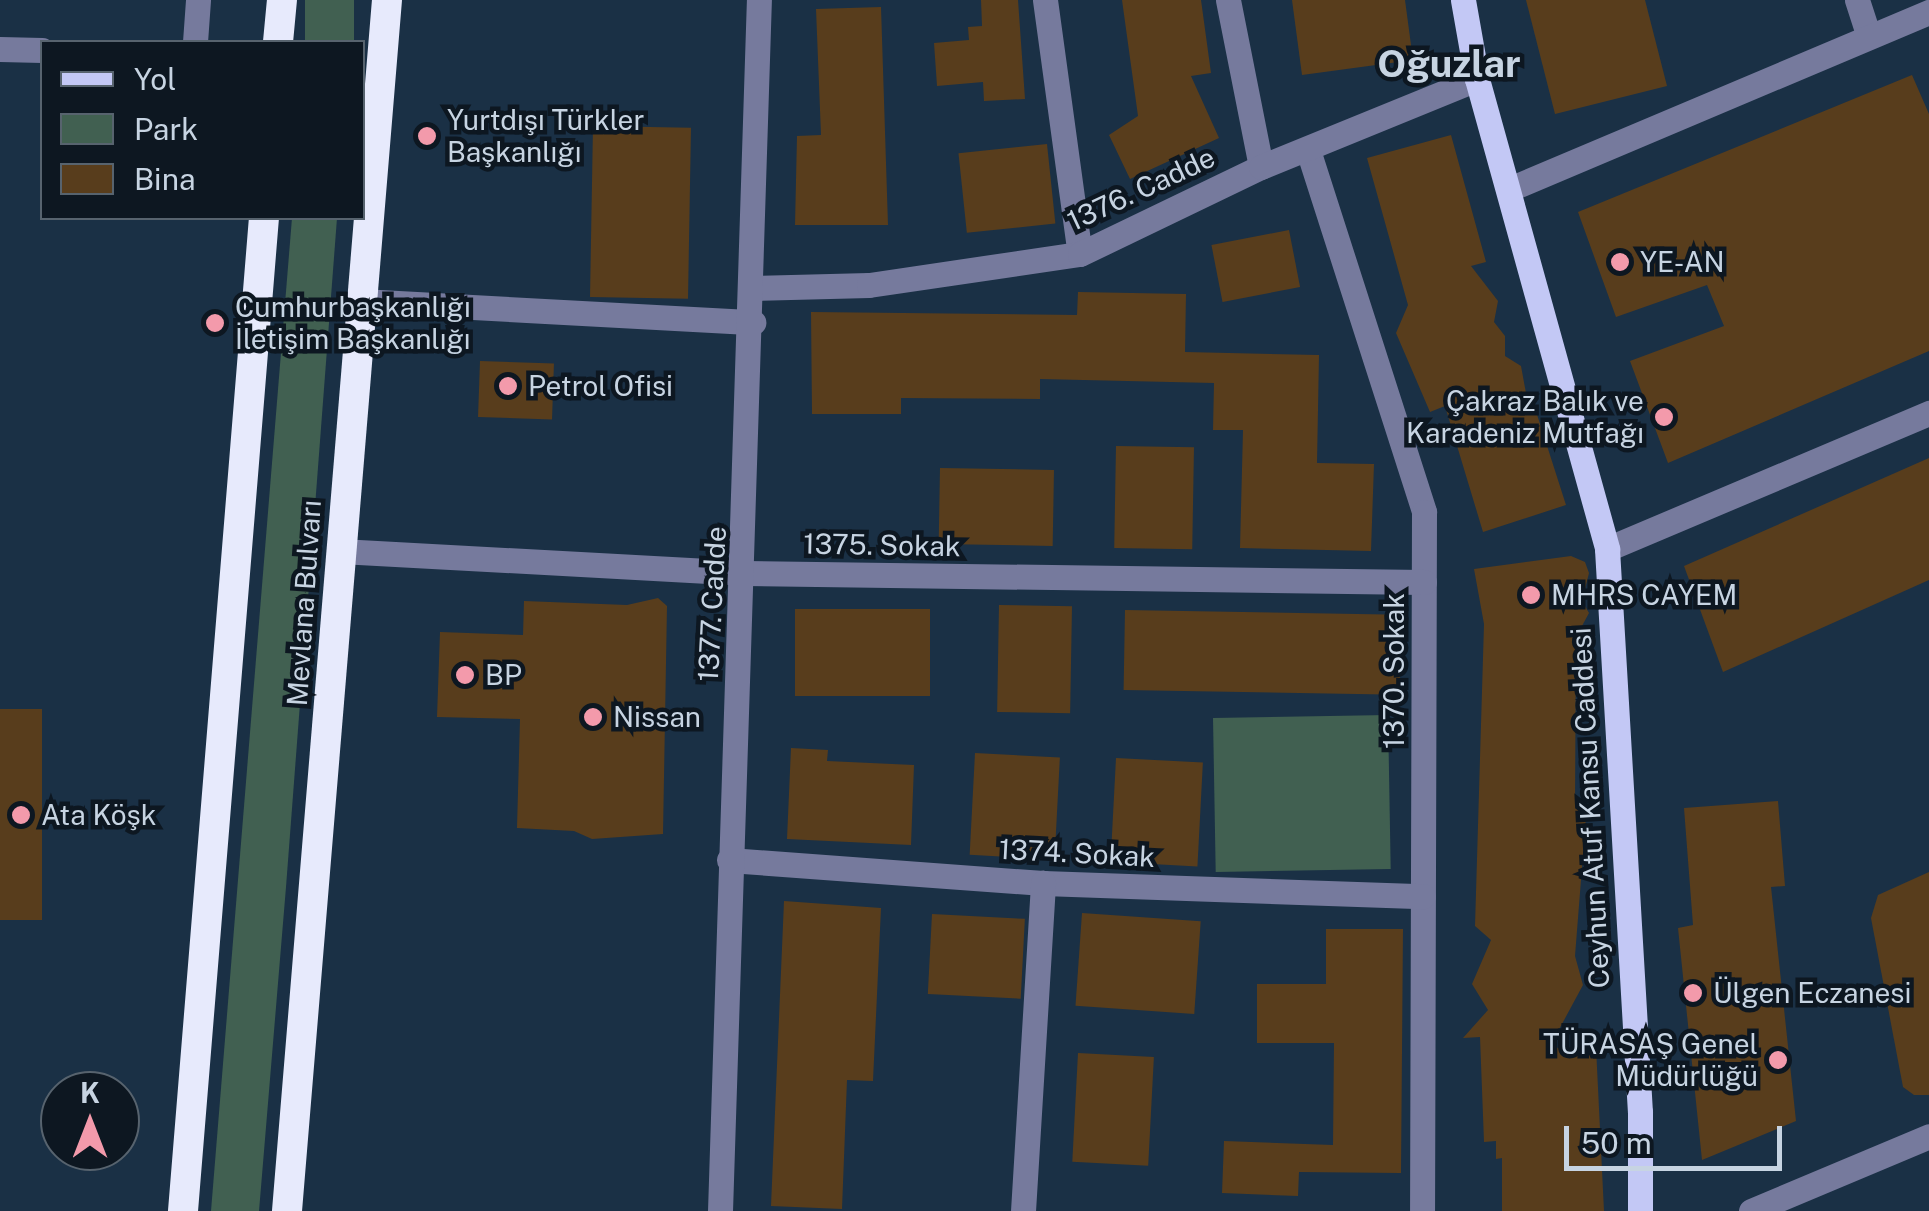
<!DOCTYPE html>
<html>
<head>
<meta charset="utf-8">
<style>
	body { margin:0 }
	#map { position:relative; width:1929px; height:1211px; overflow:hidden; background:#1a3045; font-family:"Public Sans",sans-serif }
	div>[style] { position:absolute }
	.green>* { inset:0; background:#416051; transform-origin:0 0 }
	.building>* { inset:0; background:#583d1c; transform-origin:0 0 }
	.minor>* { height:25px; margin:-12.5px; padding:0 12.5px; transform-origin:12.5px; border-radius:12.5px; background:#767a9d }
	.major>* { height:25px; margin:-12.5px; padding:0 12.5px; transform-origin:12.5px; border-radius:12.5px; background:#c3c8f5 }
	.highway>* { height:30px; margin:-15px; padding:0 15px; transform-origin:15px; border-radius:15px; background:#e7eafc }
	.dots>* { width:28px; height:28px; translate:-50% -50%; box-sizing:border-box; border:5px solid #0d1721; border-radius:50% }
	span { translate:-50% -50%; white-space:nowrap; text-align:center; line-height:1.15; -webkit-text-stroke:9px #0d1721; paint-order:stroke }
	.poi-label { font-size:28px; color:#c7d4e2 }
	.left { translate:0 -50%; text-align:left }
	.right { translate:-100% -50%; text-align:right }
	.street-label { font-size:28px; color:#c7d4e2 }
	.district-label { font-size:38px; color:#c7d4e2; font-weight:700 }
	.legend { position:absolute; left:40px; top:40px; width:325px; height:180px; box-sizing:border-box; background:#0d1721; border:2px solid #57636e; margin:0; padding:12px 18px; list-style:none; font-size:30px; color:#c7d4e2 }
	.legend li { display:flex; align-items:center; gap:20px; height:50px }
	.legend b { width:50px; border:2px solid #57636e }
	.north { position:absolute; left:40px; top:1071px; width:100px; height:100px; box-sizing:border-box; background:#0d1721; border:2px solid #57636e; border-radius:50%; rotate:0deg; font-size:28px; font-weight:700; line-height:40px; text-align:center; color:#c7d4e2 }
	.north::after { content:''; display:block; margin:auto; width:35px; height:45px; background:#f39aab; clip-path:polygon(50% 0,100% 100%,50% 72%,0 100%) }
	.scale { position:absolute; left:1564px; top:1126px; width:218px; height:45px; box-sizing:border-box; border:5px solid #c7d4e2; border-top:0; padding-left:12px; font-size:30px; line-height:35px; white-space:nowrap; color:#c7d4e2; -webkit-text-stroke:8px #0d1721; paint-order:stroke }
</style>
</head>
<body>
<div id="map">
	<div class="green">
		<i style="left:305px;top:0;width:49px;height:42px"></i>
		<i style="clip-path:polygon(292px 218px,337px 218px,286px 887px,259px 1211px,211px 1211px)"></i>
		<i style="left:1388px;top:715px;width:154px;height:175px;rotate:89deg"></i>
	</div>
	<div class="building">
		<i style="clip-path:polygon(981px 0,1018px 0,1025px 99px,984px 101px,983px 82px,937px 86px,934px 43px,969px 40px,968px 27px,982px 26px)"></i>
		<i style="clip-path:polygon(1122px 0,1201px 0,1211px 73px,1191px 76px,1219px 138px,1130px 179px,1109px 135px,1138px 116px)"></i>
		<i style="clip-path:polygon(1292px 0,1405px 0,1413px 60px,1302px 75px)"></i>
		<i style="clip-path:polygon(1526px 0,1645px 0,1667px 86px,1555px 114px)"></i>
		<i style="clip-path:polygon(881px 7px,888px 225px,795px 225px,797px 136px,821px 135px,816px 9px)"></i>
		<i style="clip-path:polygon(1912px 75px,1929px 114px,1929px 351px,1668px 463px,1630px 361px,1724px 326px,1707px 285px,1616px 317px,1578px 212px)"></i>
		<i style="left:593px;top:126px;width:98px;height:171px;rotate:1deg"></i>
		<i style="clip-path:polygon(1451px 135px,1486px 262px,1471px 266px,1498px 301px,1494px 322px,1505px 336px,1505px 356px,1521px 366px,1528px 404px,1533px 402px,1566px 505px,1483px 532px,1445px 406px,1430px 412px,1396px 333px,1408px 305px,1367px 158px)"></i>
		<i style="left:1047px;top:144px;width:80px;height:89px;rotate:84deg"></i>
		<i style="left:1289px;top:230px;width:58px;height:79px;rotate:79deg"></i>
		<i style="clip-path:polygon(1078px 292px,1186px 294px,1185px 352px,1319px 355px,1317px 463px,1374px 464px,1371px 551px,1240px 548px,1243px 430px,1213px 430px,1214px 383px,1040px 379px,1040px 399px,901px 398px,901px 414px,812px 414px,811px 312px,1077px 315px)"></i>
		<i style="left:480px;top:361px;width:74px;height:56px;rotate:2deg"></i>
		<i style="left:1116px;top:446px;width:78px;height:102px;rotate:1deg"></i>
		<i style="clip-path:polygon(1929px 458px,1929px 580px,1723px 672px,1684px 566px)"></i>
		<i style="left:940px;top:468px;width:114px;height:76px;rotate:1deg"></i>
		<i style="clip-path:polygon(1571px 556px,1585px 562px,1589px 573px,1582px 601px,1589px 613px,1576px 637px,1575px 804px,1587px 804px,1575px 956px,1583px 985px,1549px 1048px,1596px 1047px,1604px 1211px,1502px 1211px,1502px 1158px,1496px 1159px,1496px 1141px,1484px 1142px,1480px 1037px,1463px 1038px,1488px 1010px,1472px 984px,1491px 940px,1475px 926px,1484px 624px,1474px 569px)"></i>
		<i style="clip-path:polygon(658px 598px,667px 606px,663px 834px,592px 839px,574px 831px,517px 828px,520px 719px,437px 717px,440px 632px,523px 635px,524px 601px,627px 605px)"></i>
		<i style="left:999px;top:605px;width:73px;height:107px;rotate:1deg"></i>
		<i style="left:795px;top:609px;width:135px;height:87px"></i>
		<i style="left:1125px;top:610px;width:276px;height:80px;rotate:1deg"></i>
		<i style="left:42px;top:709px;width:211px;height:42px;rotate:90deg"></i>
		<i style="clip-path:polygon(791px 748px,828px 750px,827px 761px,914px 765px,911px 845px,787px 839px)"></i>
		<i style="left:975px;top:753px;width:85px;height:102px;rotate:3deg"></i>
		<i style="left:1116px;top:758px;width:87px;height:104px;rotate:3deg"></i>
		<i style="clip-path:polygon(1778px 801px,1785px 886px,1771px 887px,1796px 1121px,1702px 1160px,1678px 928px,1693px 925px,1684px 808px)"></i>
		<i style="clip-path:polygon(1929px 872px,1929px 1095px,1914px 1095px,1903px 1087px,1871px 918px,1878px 895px)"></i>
		<i style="clip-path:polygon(784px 901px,881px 908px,873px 1081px,847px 1080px,842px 1209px,771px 1206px)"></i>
		<i style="left:1082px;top:913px;width:119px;height:93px;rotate:4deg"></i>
		<i style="left:932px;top:914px;width:93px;height:80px;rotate:3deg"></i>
		<i style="clip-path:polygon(1326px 929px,1403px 929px,1401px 1173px,1299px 1172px,1298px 1196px,1222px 1193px,1224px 1141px,1333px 1145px,1334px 1043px,1257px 1043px,1257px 984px,1326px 984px)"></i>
		<i style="left:1078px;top:1053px;width:76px;height:109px;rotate:3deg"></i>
	</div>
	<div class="minor">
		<i style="left:1045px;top:0;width:256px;rotate:82.2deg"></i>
		<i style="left:1228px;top:0;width:170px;rotate:78.8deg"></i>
		<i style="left:1857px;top:0;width:38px;rotate:72deg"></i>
		<i style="left:195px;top:42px;width:42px;rotate:-85.9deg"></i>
		<i style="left:0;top:49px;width:42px;rotate:1.4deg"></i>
		<i style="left:1308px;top:150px;width:380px;rotate:72.2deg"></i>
		<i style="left:1424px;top:512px;width:699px;rotate:90.16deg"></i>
		<i style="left:1512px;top:188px;width:453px;rotate:-22.9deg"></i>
		<i style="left:753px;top:288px;width:116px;rotate:-1.5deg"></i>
		<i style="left:869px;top:285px;width:213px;rotate:-8.4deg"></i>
		<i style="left:1080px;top:254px;width:201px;rotate:-25.7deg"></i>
		<i style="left:1261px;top:167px;width:233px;rotate:-22.2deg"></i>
		<i style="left:361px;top:301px;width:393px;rotate:3.1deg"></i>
		<i style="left:1607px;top:549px;width:350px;rotate:-22.9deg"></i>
		<i style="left:340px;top:551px;width:405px;rotate:3.1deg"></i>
		<i style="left:744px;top:573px;width:680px;rotate:0.76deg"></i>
		<i style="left:729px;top:860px;width:315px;rotate:4.2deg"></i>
		<i style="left:1043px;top:883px;width:380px;rotate:2deg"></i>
		<i style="left:720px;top:1211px;width:1212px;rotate:-88.16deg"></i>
		<i style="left:1023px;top:1211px;width:329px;rotate:-86.5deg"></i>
		<i style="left:1751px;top:1211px;width:193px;rotate:-22.8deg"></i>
	</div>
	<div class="major">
		<i style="left:1463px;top:0;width:80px;rotate:80deg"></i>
		<i style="left:1477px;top:79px;width:488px;rotate:74.5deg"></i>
		<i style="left:1607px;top:549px;width:564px;rotate:86.65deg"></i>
		<i style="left:1640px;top:1112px;width:99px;rotate:90deg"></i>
	</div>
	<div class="highway">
		<i style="left:278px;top:42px;width:42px;rotate:-84.6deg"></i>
		<i style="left:183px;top:1211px;width:996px;rotate:-85.34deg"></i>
		<i style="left:287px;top:1211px;width:1215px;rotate:-85.28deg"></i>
	</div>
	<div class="dots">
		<i style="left:427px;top:136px;background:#f39aab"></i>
		<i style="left:1620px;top:262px;background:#f39aab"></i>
		<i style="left:215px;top:323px;background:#f39aab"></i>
		<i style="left:508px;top:386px;background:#f39aab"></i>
		<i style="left:1664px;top:417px;background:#f39aab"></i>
		<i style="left:1531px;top:595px;background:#f39aab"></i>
		<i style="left:465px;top:675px;background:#f39aab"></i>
		<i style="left:593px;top:717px;background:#f39aab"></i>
		<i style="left:21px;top:815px;background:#f39aab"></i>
		<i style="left:1693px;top:993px;background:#f39aab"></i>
		<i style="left:1778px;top:1060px;background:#f39aab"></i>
	</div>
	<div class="poi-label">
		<span class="left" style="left:447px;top:136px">Yurtdışı Türkler<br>Başkanlığı</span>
		<span class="left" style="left:1640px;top:262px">YE-AN</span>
		<span class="left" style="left:235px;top:323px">Cumhurbaşkanlığı<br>İletişim Başkanlığı</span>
		<span class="left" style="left:528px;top:386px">Petrol Ofisi</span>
		<span class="right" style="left:1644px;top:417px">Çakraz Balık ve<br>Karadeniz Mutfağı</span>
		<span class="left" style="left:1551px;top:595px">MHRS CAYEM</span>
		<span class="left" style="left:485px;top:675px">BP</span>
		<span class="left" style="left:613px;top:717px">Nissan</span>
		<span class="left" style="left:41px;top:815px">Ata Köşk</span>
		<span class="left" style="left:1713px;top:993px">Ülgen Eczanesi</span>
		<span class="right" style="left:1758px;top:1060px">TÜRASAŞ Genel<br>Müdürlüğü</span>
	</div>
	<div class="street-label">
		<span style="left:1141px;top:189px;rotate:-25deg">1376. Cadde</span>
		<span style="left:882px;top:545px;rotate:1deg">1375. Sokak</span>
		<span style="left:304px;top:603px;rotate:-86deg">Mevlana Bulvarı</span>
		<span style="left:712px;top:604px;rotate:-87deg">1377. Cadde</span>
		<span style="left:1394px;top:671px;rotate:-90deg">1370. Sokak</span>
		<span style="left:1590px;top:808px;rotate:-93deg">Ceyhun Atuf Kansu Caddesi</span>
		<span style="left:1077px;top:853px;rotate:3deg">1374. Sokak</span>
	</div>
	<div class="district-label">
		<span style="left:1449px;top:64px">Oğuzlar</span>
	</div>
	<ul class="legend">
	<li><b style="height:12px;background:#c3c8f5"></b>Yol</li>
	<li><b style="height:28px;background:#416051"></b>Park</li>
	<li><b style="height:28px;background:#583d1c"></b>Bina</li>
	</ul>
	<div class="north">K</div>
	<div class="scale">50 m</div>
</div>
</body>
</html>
